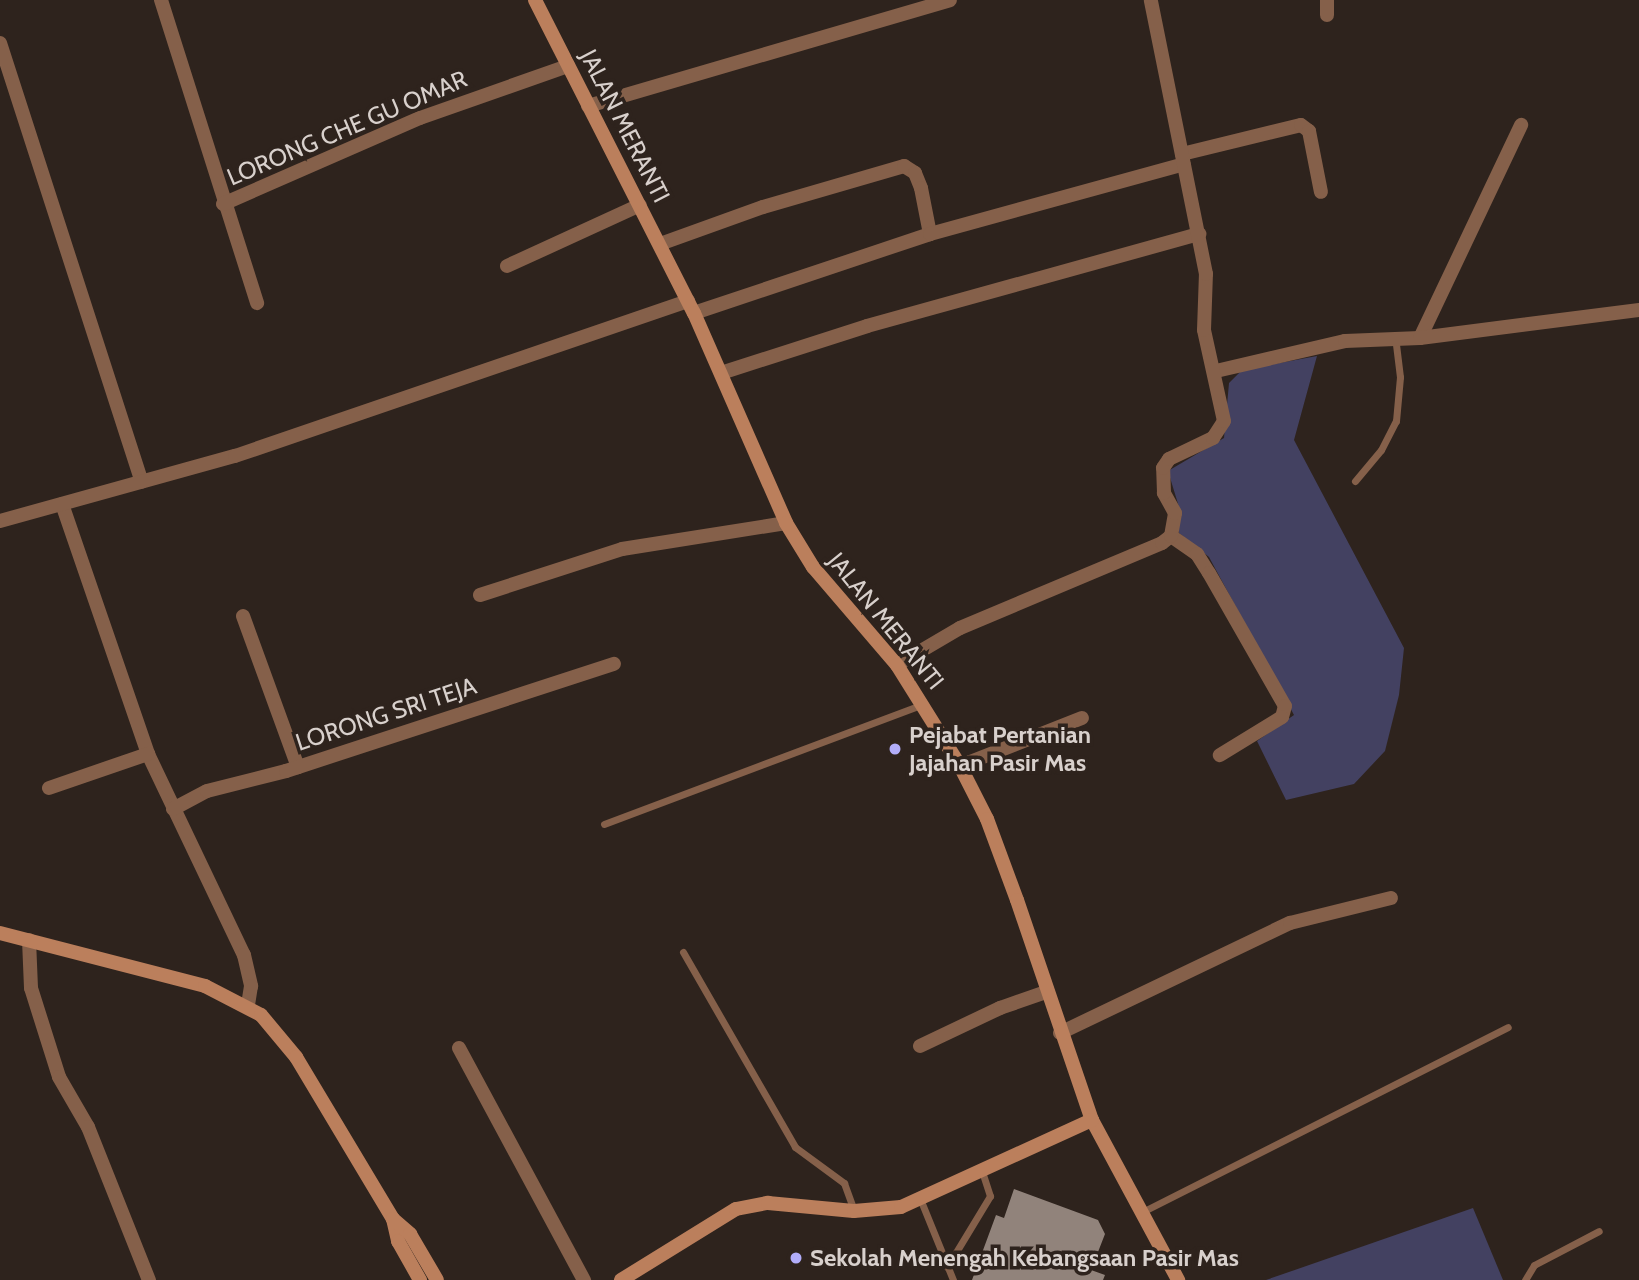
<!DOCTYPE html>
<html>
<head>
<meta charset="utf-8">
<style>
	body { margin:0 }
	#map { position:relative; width:1639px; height:1280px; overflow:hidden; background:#2e231d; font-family:Cabin,sans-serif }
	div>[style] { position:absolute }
	.green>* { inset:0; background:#434161 }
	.building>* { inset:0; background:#91837b }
	.lane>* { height:7px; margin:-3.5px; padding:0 3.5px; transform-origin:3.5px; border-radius:3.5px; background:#85604a }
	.street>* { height:14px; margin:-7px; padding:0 7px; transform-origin:7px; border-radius:7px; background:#85604a }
	.secondary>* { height:14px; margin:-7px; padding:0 7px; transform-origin:7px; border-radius:7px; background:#bb7f5c }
	.dots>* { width:19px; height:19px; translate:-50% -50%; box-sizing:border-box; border:4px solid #2e231d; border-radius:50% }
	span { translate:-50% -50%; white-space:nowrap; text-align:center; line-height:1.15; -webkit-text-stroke:7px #2e231d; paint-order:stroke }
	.street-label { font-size:24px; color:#d8d0cc }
	.poi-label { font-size:24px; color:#d8d0cc; font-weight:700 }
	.left { translate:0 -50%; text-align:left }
</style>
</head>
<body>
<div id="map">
	<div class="green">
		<i style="clip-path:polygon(1317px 356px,1294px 440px,1404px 648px,1399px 695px,1385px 751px,1354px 784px,1286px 800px,1257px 741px,1294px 715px,1209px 557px,1179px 533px,1179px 507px,1168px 471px,1224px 438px,1229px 383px,1242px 370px)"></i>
		<i style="clip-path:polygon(1473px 1208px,1503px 1280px,1266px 1280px)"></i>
	</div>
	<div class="building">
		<i style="clip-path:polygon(1014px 1189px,1098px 1220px,1105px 1234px,1091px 1270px,1105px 1275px,1103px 1280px,972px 1280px,996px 1215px,1004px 1218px)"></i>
	</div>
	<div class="lane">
		<i style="left:1355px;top:481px;width:40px;rotate:-50deg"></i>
		<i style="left:1381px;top:450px;width:33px;rotate:-63deg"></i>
		<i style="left:1396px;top:421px;width:44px;rotate:-84.8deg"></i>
		<i style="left:1400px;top:377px;width:38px;rotate:-97deg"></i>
		<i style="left:604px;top:824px;width:342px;rotate:-20.6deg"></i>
		<i style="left:683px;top:952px;width:225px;rotate:60.1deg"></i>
		<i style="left:795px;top:1147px;width:61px;rotate:36.3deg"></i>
		<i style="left:844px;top:1183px;width:30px;rotate:70deg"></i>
		<i style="left:921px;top:1201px;width:85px;rotate:67.9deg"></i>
		<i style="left:1140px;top:1213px;width:412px;rotate:-26.8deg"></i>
		<i style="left:947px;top:1267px;width:83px;rotate:-58.8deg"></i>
		<i style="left:990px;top:1196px;width:25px;rotate:-108deg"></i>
		<i style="left:1525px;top:1280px;width:17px;rotate:-59deg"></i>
		<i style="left:1534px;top:1265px;width:73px;rotate:-27.6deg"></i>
	</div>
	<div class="street">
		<i style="left:161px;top:0;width:318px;rotate:72.4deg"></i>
		<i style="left:1327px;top:0;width:15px;rotate:90deg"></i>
		<i style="left:0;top:43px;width:461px;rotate:72.1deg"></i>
		<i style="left:588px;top:106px;width:377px;rotate:-16.3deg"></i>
		<i style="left:1182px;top:154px;width:122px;rotate:-13.7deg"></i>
		<i style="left:1301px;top:125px;width:10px;rotate:37deg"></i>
		<i style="left:1309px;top:131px;width:62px;rotate:78.9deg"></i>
		<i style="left:223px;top:204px;width:215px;rotate:-23.6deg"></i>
		<i style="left:420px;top:118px;width:157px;rotate:-19.4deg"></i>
		<i style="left:660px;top:244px;width:109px;rotate:-19.8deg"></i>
		<i style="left:763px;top:207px;width:147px;rotate:-16.2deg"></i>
		<i style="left:904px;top:166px;width:13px;rotate:32deg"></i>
		<i style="left:915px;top:173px;width:16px;rotate:68deg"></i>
		<i style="left:921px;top:188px;width:47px;rotate:78.9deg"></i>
		<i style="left:507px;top:266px;width:146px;rotate:-24.6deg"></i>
		<i style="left:694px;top:313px;width:249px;rotate:-18.5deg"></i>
		<i style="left:930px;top:234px;width:263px;rotate:-15.4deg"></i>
		<i style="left:1420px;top:338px;width:236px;rotate:-64.6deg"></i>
		<i style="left:1216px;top:371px;width:132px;rotate:-13.1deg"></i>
		<i style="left:1345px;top:341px;width:75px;rotate:-2.3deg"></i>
		<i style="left:1420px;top:338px;width:221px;rotate:-7.3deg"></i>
		<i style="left:721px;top:373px;width:153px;rotate:-17.8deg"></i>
		<i style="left:867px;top:326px;width:345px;rotate:-15.5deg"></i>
		<i style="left:62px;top:504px;width:264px;rotate:71deg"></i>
		<i style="left:148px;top:754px;width:223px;rotate:64.5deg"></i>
		<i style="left:244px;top:955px;width:32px;rotate:77deg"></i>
		<i style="left:251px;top:986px;width:19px;rotate:99deg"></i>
		<i style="left:0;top:521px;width:244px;rotate:-15.5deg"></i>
		<i style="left:235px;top:456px;width:479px;rotate:-18.9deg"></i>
		<i style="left:1171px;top:536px;width:32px;rotate:35deg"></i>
		<i style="left:1197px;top:554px;width:22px;rotate:58deg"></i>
		<i style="left:1209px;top:573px;width:153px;rotate:60.3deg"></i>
		<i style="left:1285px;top:706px;width:11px;rotate:105deg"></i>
		<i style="left:1282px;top:717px;width:73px;rotate:148.5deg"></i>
		<i style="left:480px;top:595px;width:149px;rotate:-17.9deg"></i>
		<i style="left:622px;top:549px;width:166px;rotate:-9deg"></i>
		<i style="left:243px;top:616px;width:161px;rotate:70deg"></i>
		<i style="left:897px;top:665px;width:73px;rotate:-30.4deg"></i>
		<i style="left:960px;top:628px;width:219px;rotate:-22.8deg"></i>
		<i style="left:1162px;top:543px;width:11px;rotate:-38deg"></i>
		<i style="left:1171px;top:536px;width:23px;rotate:-80deg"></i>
		<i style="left:1175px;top:513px;width:23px;rotate:-119deg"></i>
		<i style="left:1164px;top:493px;width:25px;rotate:-92deg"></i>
		<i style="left:1163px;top:468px;width:11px;rotate:-56deg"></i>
		<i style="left:1169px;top:459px;width:49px;rotate:-25.5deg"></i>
		<i style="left:1213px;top:438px;width:20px;rotate:-57deg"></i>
		<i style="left:1224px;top:421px;width:93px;rotate:-102.4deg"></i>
		<i style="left:1204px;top:330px;width:56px;rotate:-88deg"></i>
		<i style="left:1206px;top:274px;width:279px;rotate:-101.4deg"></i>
		<i style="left:960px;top:766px;width:131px;rotate:-21.5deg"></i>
		<i style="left:49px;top:788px;width:105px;rotate:-19deg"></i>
		<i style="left:173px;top:809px;width:38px;rotate:-28deg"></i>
		<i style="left:207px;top:791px;width:81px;rotate:-14.2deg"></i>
		<i style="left:286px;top:771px;width:345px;rotate:-18.1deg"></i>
		<i style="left:29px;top:940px;width:48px;rotate:87.6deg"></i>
		<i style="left:31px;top:988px;width:93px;rotate:72.5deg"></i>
		<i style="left:59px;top:1077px;width:58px;rotate:59.9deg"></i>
		<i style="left:88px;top:1127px;width:165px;rotate:68.3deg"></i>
		<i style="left:1060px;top:1033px;width:255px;rotate:-25.6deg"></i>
		<i style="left:1290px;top:923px;width:104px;rotate:-13.9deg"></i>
		<i style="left:920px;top:1046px;width:89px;rotate:-25.4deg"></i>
		<i style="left:1000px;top:1008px;width:49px;rotate:-19.2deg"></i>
		<i style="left:459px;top:1048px;width:264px;rotate:61.7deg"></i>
	</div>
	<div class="secondary">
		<i style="left:535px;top:0;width:351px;rotate:63.1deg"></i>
		<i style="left:694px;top:313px;width:229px;rotate:66.3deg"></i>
		<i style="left:786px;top:523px;width:52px;rotate:58.5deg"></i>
		<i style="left:813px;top:567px;width:129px;rotate:49.4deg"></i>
		<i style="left:897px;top:665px;width:119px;rotate:58deg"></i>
		<i style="left:960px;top:766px;width:59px;rotate:63deg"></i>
		<i style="left:987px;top:819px;width:86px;rotate:69.7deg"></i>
		<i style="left:1017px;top:900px;width:232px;rotate:71.2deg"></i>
		<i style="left:1092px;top:1120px;width:182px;rotate:61.7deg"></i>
		<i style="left:0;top:933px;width:212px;rotate:14.5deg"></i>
		<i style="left:205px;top:986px;width:63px;rotate:27.4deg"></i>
		<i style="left:261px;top:1015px;width:55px;rotate:50.2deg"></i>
		<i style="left:296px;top:1057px;width:189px;rotate:59.1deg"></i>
		<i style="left:393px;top:1219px;width:23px;rotate:77deg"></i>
		<i style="left:398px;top:1241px;width:45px;rotate:60.6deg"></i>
		<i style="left:393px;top:1219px;width:23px;rotate:41deg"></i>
		<i style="left:410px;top:1234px;width:53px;rotate:59.6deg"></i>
		<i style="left:621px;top:1280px;width:135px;rotate:-31.7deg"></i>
		<i style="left:736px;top:1209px;width:33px;rotate:-11deg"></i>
		<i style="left:768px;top:1203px;width:86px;rotate:5.3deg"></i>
		<i style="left:854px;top:1211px;width:47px;rotate:-4.9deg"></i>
		<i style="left:901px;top:1207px;width:210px;rotate:-24.5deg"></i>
	</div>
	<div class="dots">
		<i style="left:895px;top:749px;background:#b2adf9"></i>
		<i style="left:796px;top:1258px;background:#b2adf9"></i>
	</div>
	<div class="street-label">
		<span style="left:625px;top:126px;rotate:63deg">JALAN MERANTI</span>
		<span style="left:347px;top:128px;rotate:-23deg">LORONG CHE GU OMAR</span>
		<span style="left:886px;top:621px;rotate:51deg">JALAN MERANTI</span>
		<span style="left:386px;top:714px;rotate:-18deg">LORONG SRI TEJA</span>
	</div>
	<div class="poi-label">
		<span class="left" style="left:909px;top:749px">Pejabat Pertanian<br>Jajahan Pasir Mas</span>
		<span class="left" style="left:810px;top:1258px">Sekolah Menengah Kebangsaan Pasir Mas</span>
	</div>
</div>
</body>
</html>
